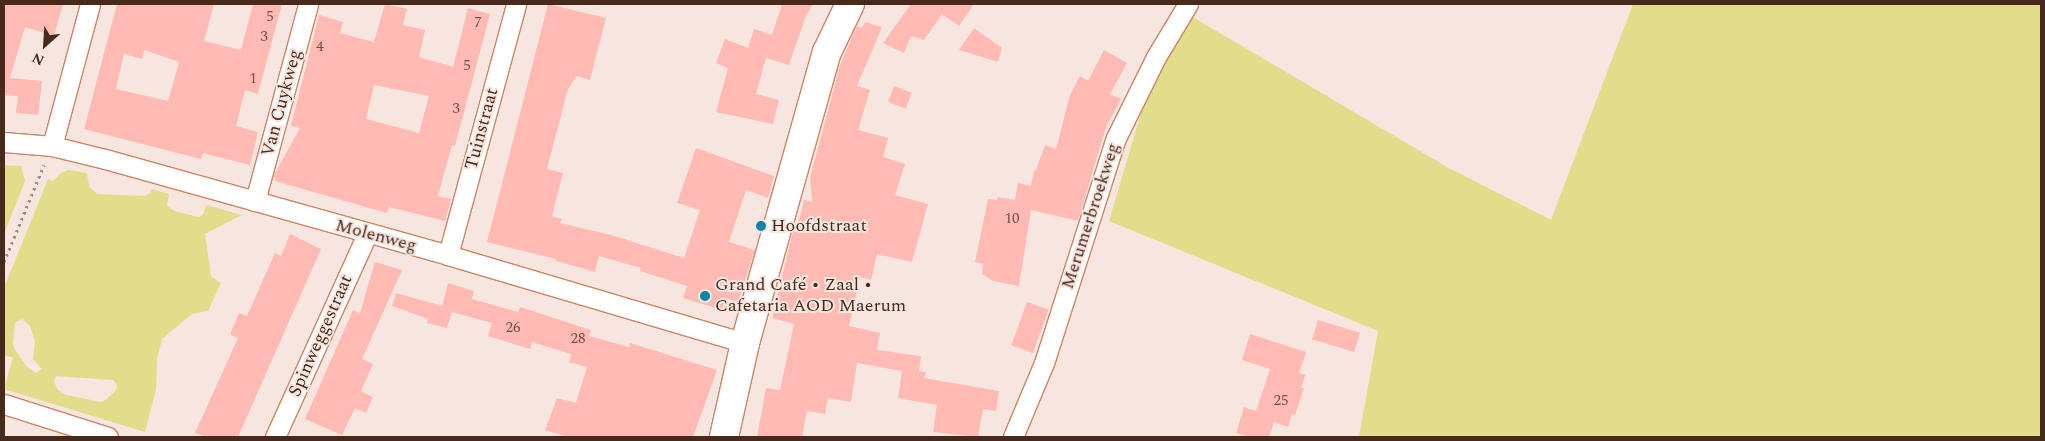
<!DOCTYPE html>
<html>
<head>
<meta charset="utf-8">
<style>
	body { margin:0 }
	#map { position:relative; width:2045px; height:441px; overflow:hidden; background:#f6e6df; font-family:Spectral,serif }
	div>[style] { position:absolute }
	.green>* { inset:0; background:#e1dd8a }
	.building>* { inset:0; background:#ffbab3; transform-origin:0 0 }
	.path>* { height:3px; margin-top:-1.5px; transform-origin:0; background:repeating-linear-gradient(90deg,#a18b80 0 2.5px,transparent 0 6.5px) }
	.roads { filter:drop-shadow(1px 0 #cc8462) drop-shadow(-1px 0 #cc8462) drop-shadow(0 1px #cc8462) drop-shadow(0 -1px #cc8462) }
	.street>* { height:19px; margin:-9.5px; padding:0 9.5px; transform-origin:9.5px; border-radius:9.5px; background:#fff }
	.secondary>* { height:28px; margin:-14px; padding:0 14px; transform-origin:14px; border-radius:14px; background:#fff }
	.dots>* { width:14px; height:14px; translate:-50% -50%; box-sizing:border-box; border:2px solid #f6e6df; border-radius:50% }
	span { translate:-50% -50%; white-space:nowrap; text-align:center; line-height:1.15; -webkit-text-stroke:4px #f6e6df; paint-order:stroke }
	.number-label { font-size:15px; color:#754e41 }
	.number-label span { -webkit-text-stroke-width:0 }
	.street-label { font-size:18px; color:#472a1b }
	.poi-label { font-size:18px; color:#472a1b }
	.left { translate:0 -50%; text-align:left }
	.frame { position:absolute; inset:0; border:5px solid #472a1b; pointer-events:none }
	.north { position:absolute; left:20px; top:20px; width:50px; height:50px; -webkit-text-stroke:4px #f6e6df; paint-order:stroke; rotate:206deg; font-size:14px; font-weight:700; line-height:20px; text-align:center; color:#472a1b }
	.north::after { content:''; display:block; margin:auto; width:18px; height:22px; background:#472a1b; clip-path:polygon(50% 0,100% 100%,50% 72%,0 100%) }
</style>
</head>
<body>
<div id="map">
	<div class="green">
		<i style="clip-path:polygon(1633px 4px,2041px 4px,2041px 437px,1359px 437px,1378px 331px,1109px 221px,1147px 93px,1191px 16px,1447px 167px,1551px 220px)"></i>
		<i style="clip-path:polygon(4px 165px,21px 166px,25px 181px,4px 234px)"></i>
		<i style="clip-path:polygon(evenodd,68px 170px,87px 173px,89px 186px,97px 194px,145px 196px,150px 193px,152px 189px,169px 194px,167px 206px,175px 211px,198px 217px,203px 215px,206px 205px,242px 215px,205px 234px,211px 276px,221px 283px,208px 311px,192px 314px,162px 339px,157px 358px,156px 390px,145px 432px,4px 389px,13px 358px,4px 355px,4px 288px,48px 179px,53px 181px,61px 173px,68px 170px,22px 319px,30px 326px,35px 341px,33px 359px,42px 369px,36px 373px,27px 367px,15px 350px,13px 343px,15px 323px,22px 319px,68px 170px,56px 376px,113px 380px,117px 385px,116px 390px,106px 400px,101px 402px,66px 395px,58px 390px,54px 382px,56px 376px)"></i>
	</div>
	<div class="building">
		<i style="clip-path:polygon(4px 4px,63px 4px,54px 36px,25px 27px,10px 78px,42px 81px,38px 115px,16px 113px,18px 96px,4px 95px)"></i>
		<i style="clip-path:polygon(evenodd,117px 4px,214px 4px,204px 41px,241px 50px,253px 4px,282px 4px,258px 94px,245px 90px,236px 126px,258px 132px,250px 165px,203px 153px,201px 159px,84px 129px,117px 4px,144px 50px,179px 62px,168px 101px,116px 89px,124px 54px,142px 59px,144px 50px)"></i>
		<i style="clip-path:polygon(evenodd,385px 4px,407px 9px,403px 25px,425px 30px,419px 57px,453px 67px,468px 8px,490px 14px,455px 146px,452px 145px,438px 196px,451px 199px,445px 221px,389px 207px,387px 213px,275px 181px,276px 178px,273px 177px,300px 128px,291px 126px,319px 15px,343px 22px,340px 33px,374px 42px,385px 4px,374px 85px,429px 96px,419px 133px,366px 119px,374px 85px)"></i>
		<i style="clip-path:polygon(548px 4px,606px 18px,590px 80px,577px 76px,568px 89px,547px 169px,563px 173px,552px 216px,562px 219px,560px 223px,611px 235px,684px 258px,700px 210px,677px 203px,696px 148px,774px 176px,768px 198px,746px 190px,729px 242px,755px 250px,738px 302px,725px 298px,722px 310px,683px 298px,687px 286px,640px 271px,641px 268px,599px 256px,595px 272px,556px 261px,556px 259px,487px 242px)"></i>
		<i style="clip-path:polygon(782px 4px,813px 4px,806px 16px,789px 65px,766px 58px,756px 94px,779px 100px,773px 124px,716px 112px,728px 68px,716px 63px,725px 39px,748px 48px,754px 29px,772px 35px)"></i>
		<i style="clip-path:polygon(911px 4px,974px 4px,959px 26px,942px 14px,924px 40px,911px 36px,904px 53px,883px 43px)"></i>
		<i style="clip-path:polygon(865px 22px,882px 27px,857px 86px,870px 90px,858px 130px,888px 138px,883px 157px,905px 164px,895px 195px,928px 204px,912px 262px,877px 254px,871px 280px,860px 277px,849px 326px,880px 333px,877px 350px,921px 356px,919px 371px,926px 372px,924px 378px,999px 391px,996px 411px,983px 409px,978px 437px,933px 432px,937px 405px,898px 398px,902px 371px,857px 363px,851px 402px,828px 398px,825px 414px,807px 411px,802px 437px,757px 437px,766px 388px,780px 390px,794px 324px,772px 318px,793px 231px,796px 232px,804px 200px,812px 202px,810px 178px,840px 65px,857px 26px,862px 28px)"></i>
		<i style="clip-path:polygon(974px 28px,1002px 48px,998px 62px,959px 50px)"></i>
		<i style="clip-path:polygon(1104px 50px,1127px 63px,1110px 94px,1121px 99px,1106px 127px,1078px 221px,1031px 210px,1019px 286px,993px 281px,982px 274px,983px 264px,975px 262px,988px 199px,997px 200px,998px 197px,1015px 200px,1018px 183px,1031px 186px,1034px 170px,1036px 170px,1045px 145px,1056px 149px,1070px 95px,1080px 76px,1088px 81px)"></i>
		<i style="left:894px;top:86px;width:19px;height:17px;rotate:21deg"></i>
		<i style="clip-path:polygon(290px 234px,321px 249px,238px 437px,206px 437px,195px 433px,238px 338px,231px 335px,231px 332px,239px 313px,247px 316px,275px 253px,281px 256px)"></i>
		<i style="clip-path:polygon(375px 262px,402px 270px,362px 359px,373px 364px,361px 391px,373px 397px,366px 413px,355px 408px,342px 435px,305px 419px,353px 310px,360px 313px)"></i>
		<i style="clip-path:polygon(448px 283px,474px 291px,472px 299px,518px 312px,520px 307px,591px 330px,589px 336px,629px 347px,630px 343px,717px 370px,693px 437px,568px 437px,545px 430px,557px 398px,576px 403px,587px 367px,569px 362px,571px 354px,532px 342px,530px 349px,488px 336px,492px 323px,452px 312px,447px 328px,427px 323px,428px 319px,392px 306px,396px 293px,442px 306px)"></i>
		<i style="left:1027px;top:302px;width:23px;height:46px;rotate:20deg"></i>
		<i style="left:1318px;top:320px;width:44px;height:20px;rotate:17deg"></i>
		<i style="clip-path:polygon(1250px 334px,1306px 352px,1299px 373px,1305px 375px,1301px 388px,1304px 388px,1295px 415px,1292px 414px,1288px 427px,1274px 422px,1269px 437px,1250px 437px,1236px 433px,1244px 407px,1256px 411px,1270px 369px,1242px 360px)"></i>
	</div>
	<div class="path">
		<i style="left:4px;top:262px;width:105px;rotate:-67.6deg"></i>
	</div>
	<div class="roads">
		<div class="street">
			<i style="left:4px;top:142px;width:48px;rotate:4.8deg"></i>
			<i style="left:52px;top:146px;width:55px;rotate:13.8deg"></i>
			<i style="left:105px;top:159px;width:356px;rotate:15.6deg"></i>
			<i style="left:448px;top:255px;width:310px;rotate:16.5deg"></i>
			<i style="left:52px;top:146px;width:147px;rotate:-75deg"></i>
			<i style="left:255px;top:201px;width:204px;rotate:-74.9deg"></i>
			<i style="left:448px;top:255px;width:260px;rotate:-74.8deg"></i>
			<i style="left:4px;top:404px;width:109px;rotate:17.6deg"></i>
			<i style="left:275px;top:437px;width:223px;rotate:-65.6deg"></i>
			<i style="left:1013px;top:437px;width:80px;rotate:-67.3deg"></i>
			<i style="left:1044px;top:363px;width:236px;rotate:-72.3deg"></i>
			<i style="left:1116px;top:138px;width:90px;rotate:-63.7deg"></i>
			<i style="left:1156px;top:57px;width:62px;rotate:-58.9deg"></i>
		</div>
		<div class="secondary">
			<i style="left:724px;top:437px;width:96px;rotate:-77.4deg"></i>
			<i style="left:745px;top:343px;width:302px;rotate:-74.3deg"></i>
			<i style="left:827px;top:52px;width:53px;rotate:-64.4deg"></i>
		</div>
	</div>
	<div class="dots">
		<i style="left:761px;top:226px;background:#0885a9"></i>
		<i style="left:705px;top:296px;background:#0885a9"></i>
	</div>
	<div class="number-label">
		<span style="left:270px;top:17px">5</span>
		<span style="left:478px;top:23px">7</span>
		<span style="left:264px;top:37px">3</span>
		<span style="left:320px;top:47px">4</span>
		<span style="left:467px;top:66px">5</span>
		<span style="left:253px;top:79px">1</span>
		<span style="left:456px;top:109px">3</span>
		<span style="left:1012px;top:219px">10</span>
		<span style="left:513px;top:328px">26</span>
		<span style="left:578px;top:339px">28</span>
		<span style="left:1281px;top:401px">25</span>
	</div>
	<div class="street-label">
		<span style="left:282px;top:103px;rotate:-75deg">Van Cuykweg</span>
		<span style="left:482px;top:129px;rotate:-75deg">Tuinstraat</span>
		<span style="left:1091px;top:216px;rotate:-72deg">Merumerbroekweg</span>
		<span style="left:376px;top:236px;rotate:15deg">Molenweg</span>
		<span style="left:321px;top:336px;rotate:-66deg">Spinweggestraat</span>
	</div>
	<div class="poi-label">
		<span class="left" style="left:771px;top:226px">Hoofdstraat</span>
		<span class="left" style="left:715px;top:296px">Grand Café • Zaal •<br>Cafetaria AOD Maerum</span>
	</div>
	<div class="frame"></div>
	<div class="north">N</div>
</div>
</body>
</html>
